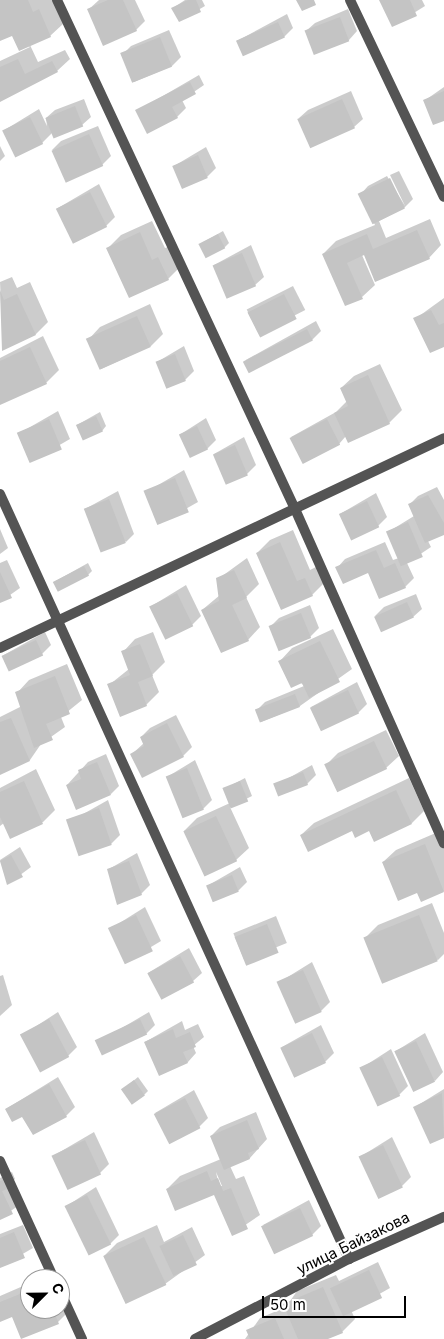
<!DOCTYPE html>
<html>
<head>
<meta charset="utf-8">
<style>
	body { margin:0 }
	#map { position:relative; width:444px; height:1339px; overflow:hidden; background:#fff; font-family:Inter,sans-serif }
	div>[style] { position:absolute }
	.shadow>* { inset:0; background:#0003; transform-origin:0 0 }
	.building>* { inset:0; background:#c4c4c4; transform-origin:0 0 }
	.street>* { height:10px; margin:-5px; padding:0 5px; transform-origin:5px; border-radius:5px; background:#545454 }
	span { translate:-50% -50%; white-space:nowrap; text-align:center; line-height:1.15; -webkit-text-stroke:4px #fff; paint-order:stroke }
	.street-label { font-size:15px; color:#000 }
	.north { position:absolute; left:20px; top:1269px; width:50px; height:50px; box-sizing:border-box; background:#fff; border:1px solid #999; border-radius:50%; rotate:67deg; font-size:14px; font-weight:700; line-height:20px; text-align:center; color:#000 }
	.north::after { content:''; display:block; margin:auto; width:18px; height:22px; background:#000; clip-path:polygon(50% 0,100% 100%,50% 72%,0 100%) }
	.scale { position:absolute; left:262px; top:1296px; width:144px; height:22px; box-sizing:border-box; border:2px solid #000; border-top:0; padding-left:6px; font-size:15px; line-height:18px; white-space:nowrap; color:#000; -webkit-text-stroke:4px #fff; paint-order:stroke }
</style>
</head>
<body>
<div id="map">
	<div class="shadow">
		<i style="clip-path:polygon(0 0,53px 0,63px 24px,50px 36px,30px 45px,38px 62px,65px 50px,70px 59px,57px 71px,0 100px,0 61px,30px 47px,13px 34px,0 40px)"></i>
		<i style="clip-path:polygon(99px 0,135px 0,145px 21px,136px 30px,88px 10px)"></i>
		<i style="clip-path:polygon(185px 0,202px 0,205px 6px,179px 21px,173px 8px)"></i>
		<i style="clip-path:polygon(381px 0,422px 0,425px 6px,393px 26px)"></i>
		<i style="clip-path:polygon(348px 9px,357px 31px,349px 40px,306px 31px,315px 23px)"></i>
		<i style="clip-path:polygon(287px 14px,293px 28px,284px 37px,237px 41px)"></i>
		<i style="clip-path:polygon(169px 30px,181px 57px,172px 66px,134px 82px,123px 54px,131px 46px)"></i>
		<i style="clip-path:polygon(199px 75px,204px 85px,182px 100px,186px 108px,177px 117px,137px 111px)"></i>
		<i style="clip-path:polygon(444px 87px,444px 119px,424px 101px)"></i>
		<i style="clip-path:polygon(351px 91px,363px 119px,354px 127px,299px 118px,308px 110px)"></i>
		<i style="clip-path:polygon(84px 99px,91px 117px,82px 125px,52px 133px,42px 143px,3px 131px,39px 109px,47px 126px,46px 118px,55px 110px)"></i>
		<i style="clip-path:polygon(98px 126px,111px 156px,102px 165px,52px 150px,61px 141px)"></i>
		<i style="clip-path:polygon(0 146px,5px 156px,0 161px)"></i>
		<i style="clip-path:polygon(206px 147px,216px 168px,207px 177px,174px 166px)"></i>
		<i style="clip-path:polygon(399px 171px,413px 199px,404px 208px,379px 221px,386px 238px,430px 219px,441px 245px,429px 258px,362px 255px,375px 285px,362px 297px,323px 254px,336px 241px,375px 225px,360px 195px,368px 186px,387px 176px,405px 206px,390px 175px)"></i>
		<i style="clip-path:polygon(99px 184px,115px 217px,106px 226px,58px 208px)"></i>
		<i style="clip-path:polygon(152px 221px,165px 248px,171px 246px,181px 266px,168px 279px,108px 248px,121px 235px)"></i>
		<i style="clip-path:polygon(223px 231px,229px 243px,225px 247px,200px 244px)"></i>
		<i style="clip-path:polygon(251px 245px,264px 277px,255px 285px,214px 265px)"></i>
		<i style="clip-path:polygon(12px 277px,17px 288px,30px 282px,48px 322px,36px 334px,3px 349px,0 282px)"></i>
		<i style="left:293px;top:286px;width:27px;height:52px;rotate:63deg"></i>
		<i style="clip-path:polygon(444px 298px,444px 345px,415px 319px)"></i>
		<i style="clip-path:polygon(150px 304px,163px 334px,151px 346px,101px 369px,88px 340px,100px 327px)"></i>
		<i style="clip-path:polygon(316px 321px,321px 331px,312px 340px,244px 361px)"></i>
		<i style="clip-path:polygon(43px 336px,59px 370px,46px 383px,0 403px,0 358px)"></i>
		<i style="clip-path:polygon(184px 346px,194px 371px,185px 380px,157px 362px)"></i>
		<i style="clip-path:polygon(380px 364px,402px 410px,389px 423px,346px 436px,339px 444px,291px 437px,336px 412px,347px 401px,341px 388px,354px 376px)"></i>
		<i style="clip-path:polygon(58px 411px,70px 439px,30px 462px,18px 434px)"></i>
		<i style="clip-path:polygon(100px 412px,106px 426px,102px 431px,77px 425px)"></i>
		<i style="clip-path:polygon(206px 418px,216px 440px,207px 449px,181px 434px)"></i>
		<i style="clip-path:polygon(244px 437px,256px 465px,247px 474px,214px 454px)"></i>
		<i style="clip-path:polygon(184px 470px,198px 502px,159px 524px,146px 492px)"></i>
		<i style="clip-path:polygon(437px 487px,444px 500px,444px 534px,428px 541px,431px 547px,407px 563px,414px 578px,405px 587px,369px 571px,337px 568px,345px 559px,385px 542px,393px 560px,399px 558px,388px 532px,414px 516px,409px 505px,418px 496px)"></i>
		<i style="clip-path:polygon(118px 491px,134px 534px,126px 542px,85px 509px)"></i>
		<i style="clip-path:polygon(376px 493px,387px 517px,378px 526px,340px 514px)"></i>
		<i style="clip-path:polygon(0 529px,8px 548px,0 554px)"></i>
		<i style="clip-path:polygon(293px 530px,310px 570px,318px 566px,325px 582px,312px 595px,257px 553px,270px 540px)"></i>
		<i style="clip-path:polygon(247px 558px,259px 584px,246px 597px,260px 627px,248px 640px,202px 610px,220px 595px,218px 579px)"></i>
		<i style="clip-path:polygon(7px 560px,20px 588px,0 602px,0 563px)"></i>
		<i style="clip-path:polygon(88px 563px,92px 571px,88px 575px,54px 582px)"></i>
		<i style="clip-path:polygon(186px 585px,201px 616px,192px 625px,150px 607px)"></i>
		<i style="clip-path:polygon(416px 594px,422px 609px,413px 617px,375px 616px,384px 607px)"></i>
		<i style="clip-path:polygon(310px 605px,319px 628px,310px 637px,270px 627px,279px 618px)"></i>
		<i style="clip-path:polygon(333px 629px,352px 669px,300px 706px,261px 722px,256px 711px,265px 702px,304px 686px,280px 661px,292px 648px)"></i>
		<i style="clip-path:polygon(45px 632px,51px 645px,42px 654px,2px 656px)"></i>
		<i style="clip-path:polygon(153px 632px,165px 662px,152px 675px,159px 692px,146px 705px,109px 685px,129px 669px,123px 652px,135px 639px)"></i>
		<i style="clip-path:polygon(67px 664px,82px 700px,61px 717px,65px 727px,41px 744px,30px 760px,0 773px,0 717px,22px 706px,17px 693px,29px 680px)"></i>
		<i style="clip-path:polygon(357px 682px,367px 704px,358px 713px,311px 707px)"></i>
		<i style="clip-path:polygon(176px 715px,192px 747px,183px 756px,132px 754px,144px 743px,141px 737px,150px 728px)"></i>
		<i style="clip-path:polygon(386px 730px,399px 756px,386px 768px,325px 766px,338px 753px)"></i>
		<i style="clip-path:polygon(106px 754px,119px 786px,111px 794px,67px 785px,88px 762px)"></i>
		<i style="clip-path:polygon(195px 760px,212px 800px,203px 809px,167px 777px)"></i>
		<i style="clip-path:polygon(312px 765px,316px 775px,307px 784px,276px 785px)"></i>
		<i style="clip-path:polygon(36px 769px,55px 810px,43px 822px,11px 837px,4px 823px,0 826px,0 788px)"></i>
		<i style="clip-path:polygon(245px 778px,252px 796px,230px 807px,249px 848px,236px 860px,184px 831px,197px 818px,230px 803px,224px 789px)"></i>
		<i style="clip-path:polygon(409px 778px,424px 811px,412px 823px,301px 835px,314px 823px)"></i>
		<i style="clip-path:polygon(108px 800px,120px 835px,111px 844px,69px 822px)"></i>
		<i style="clip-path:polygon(438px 832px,444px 847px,444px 891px,421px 901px,417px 891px,383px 862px,396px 850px)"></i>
		<i style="clip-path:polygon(20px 847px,31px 867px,8px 884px,0 860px)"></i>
		<i style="clip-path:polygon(137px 853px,150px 885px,141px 894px,109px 869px)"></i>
		<i style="clip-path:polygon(240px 867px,247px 882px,238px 891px,207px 886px)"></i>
		<i style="clip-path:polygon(432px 903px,444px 933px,444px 954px,438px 960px,365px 938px,378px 925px)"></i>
		<i style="clip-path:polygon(145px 907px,161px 941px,126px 962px,110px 929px)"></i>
		<i style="left:276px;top:916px;width:29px;height:46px;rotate:68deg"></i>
		<i style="clip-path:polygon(189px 948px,202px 973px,193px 981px,148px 973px)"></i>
		<i style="clip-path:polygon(312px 962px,330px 1002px,321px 1011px,278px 983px)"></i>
		<i style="clip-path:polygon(3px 975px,12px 1005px,0 1016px,0 976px)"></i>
		<i style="clip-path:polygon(58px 1012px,77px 1047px,68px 1056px,21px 1036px)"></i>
		<i style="clip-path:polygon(149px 1012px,155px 1025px,147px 1033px,98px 1042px)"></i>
		<i style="clip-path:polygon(182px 1021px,185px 1030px,198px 1024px,204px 1037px,193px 1046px,196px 1053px,188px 1062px,159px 1074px,145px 1042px)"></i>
		<i style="clip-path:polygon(321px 1025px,334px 1053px,325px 1062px,282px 1047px)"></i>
		<i style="clip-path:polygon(425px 1033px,443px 1072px,435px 1081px,396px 1051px)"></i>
		<i style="clip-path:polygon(391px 1049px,408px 1086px,399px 1095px,360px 1069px)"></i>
		<i style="clip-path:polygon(58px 1077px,75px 1107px,66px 1116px,23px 1115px,6px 1109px)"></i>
		<i style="clip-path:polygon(138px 1077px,148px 1091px,144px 1095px,122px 1090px)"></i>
		<i style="clip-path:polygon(444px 1089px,444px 1136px,431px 1142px,415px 1107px)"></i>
		<i style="clip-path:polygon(194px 1090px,208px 1118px,199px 1127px,155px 1113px)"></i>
		<i style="clip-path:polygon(evenodd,256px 1112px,267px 1139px,250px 1158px,230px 1166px,236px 1179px,244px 1176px,260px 1215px,232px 1234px,215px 1193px,167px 1189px,180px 1176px,221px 1159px,211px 1136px,220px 1127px,256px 1112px,216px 1172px,222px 1186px,219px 1186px,216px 1172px)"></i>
		<i style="clip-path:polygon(94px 1132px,109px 1164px,100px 1173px,53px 1156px)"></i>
		<i style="clip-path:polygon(392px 1137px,411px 1177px,402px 1186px,360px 1157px)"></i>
		<i style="clip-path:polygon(12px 1172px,15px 1179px,11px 1183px,21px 1204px,0 1218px,0 1178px)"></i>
		<i style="clip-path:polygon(96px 1187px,119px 1235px,110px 1244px,65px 1207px)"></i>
		<i style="clip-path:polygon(309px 1200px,321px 1226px,312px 1235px,263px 1225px)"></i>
		<i style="clip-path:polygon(23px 1225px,33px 1248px,0 1267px,0 1234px)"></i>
		<i style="clip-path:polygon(157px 1225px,164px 1242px,192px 1227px,205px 1255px,165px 1284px,104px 1256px,117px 1243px)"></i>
		<i style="clip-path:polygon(378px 1262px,390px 1288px,351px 1310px,355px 1319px,342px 1332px,325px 1339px,245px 1339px,260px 1318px,286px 1307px,297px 1291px,336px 1275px,339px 1281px)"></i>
		<i style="clip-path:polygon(30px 1283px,30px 1309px,60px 1309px,60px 1284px,70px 1310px,58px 1322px,13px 1316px,0 1321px,0 1296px)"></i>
	</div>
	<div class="building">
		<i style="clip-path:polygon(0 0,28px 0,33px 12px,39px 9px,51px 37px,19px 51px,12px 36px,0 41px)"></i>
		<i style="clip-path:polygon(108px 0,123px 0,137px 31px,103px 46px,87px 9px)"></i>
		<i style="clip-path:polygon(188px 0,196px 0,201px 12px,179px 22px,171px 8px)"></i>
		<i style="clip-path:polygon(296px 0,314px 0,316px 5px,302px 11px)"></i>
		<i style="clip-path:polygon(379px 0,410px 0,417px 16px,392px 27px)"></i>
		<i style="left:340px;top:17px;width:26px;height:38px;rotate:69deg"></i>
		<i style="left:278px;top:22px;width:17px;height:46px;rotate:66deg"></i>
		<i style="left:160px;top:37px;width:32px;height:43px;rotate:68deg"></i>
		<i style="clip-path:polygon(18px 59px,25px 74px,52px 61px,58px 72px,0 102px,0 67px)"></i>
		<i style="clip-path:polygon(190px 82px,196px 94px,172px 107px,178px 118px,147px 134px,135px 110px)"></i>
		<i style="clip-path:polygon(444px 91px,444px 121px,433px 125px,423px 100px)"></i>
		<i style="left:342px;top:99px;width:32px;height:49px;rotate:66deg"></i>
		<i style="left:75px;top:106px;width:22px;height:32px;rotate:68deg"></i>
		<i style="left:30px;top:117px;width:30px;height:31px;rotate:64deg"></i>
		<i style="left:89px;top:134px;width:35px;height:41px;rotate:66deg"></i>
		<i style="left:198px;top:155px;width:25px;height:28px;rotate:67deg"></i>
		<i style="left:390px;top:178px;width:34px;height:36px;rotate:64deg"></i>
		<i style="left:90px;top:192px;width:39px;height:38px;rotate:64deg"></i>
		<i style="clip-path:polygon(417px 230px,430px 259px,375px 282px,364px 255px,347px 263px,363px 299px,345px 306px,322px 254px,367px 234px,373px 249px)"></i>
		<i style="clip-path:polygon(140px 232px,152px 260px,158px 257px,169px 280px,129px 298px,106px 248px)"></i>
		<i style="left:218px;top:234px;width:16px;height:22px;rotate:63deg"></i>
		<i style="left:242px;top:253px;width:36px;height:32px;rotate:67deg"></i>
		<i style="clip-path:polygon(0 290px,4px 300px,17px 294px,36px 335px,2px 351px)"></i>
		<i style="left:284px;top:294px;width:28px;height:41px;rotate:63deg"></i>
		<i style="clip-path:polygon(431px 310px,439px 325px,444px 323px,444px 347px,430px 353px,413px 318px)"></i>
		<i style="left:137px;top:316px;width:34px;height:56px;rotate:66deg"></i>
		<i style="left:307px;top:329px;width:13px;height:72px;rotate:63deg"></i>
		<i style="clip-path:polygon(30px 347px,47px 384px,0 405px,0 361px)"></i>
		<i style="left:175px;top:354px;width:29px;height:21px;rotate:68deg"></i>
		<i style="clip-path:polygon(368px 375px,390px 424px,348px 443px,334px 413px,348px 406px,340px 388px)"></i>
		<i style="left:96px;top:416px;width:17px;height:22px;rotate:66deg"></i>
		<i style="left:49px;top:419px;width:33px;height:35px;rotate:67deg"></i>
		<i style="left:327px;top:419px;width:29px;height:42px;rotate:63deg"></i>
		<i style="left:197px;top:426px;width:26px;height:20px;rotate:65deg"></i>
		<i style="left:235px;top:445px;width:33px;height:24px;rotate:67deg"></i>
		<i style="left:175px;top:478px;width:37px;height:34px;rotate:68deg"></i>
		<i style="clip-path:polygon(428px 495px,444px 523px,444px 535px,425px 543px,408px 504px)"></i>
		<i style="left:109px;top:499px;width:47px;height:27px;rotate:69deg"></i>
		<i style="left:367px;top:501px;width:29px;height:31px;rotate:65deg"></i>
		<i style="left:408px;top:522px;width:38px;height:24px;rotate:67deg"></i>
		<i style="clip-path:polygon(280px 542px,297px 581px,305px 578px,313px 596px,281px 610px,256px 553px)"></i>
		<i style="clip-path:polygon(376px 550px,384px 568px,395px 563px,406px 588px,379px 599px,368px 573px,343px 584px,335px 567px)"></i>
		<i style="left:84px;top:566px;width:11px;height:35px;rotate:63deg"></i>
		<i style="clip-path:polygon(234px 570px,247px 598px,232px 605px,249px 641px,221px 653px,201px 610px,219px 601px,216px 578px)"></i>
		<i style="clip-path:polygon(0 572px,12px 598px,0 603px)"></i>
		<i style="left:177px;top:593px;width:37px;height:31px;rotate:64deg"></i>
		<i style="left:407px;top:602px;width:17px;height:36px;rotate:66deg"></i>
		<i style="left:301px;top:613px;width:27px;height:35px;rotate:68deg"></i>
		<i style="left:36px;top:640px;width:17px;height:38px;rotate:65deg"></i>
		<i style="clip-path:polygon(320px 641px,340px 682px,309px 698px,302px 683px,291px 688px,278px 661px)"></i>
		<i style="clip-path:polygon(140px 644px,153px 676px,138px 682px,147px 706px,120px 717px,107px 684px,130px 675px,121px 651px)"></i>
		<i style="clip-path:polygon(55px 676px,70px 714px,46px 724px,53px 740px,34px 748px,15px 692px)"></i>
		<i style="left:348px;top:690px;width:26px;height:42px;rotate:65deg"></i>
		<i style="left:295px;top:694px;width:14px;height:43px;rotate:69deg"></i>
		<i style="clip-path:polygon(11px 718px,30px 761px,0 775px,0 722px)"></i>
		<i style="clip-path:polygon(167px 723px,184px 757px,142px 778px,130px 754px,144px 746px,140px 737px)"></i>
		<i style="left:374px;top:741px;width:31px;height:55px;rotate:65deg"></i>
		<i style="clip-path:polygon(97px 762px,111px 795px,76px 810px,66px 785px,81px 779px,78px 770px)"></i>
		<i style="left:187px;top:768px;width:45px;height:23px;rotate:68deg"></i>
		<i style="left:303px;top:772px;width:14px;height:32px;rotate:69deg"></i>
		<i style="clip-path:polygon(24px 781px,43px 824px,10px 839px,0 817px,0 792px)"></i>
		<i style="left:240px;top:781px;width:22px;height:19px;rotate:68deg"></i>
		<i style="clip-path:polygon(396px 790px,412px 824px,374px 842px,369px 831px,355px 838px,352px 831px,308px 852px,300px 835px)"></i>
		<i style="left:99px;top:808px;width:39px;height:35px;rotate:71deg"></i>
		<i style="left:216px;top:816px;width:50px;height:36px;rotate:65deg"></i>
		<i style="clip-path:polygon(425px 844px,444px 892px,421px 902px,417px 893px,398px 901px,382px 862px)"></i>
		<i style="clip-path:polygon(11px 855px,23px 877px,7px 885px,0 861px)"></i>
		<i style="clip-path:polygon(129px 861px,142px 895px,117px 905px,107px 869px)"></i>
		<i style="left:232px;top:875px;width:18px;height:28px;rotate:68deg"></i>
		<i style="left:136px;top:915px;width:40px;height:31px;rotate:65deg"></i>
		<i style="left:419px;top:915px;width:50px;height:60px;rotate:68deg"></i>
		<i style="left:267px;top:924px;width:31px;height:35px;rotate:68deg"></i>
		<i style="left:180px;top:956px;width:30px;height:37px;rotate:62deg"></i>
		<i style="left:303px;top:970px;width:46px;height:29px;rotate:66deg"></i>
		<i style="left:49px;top:1019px;width:43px;height:33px;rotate:62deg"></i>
		<i style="left:140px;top:1019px;width:17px;height:50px;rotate:65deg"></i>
		<i style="clip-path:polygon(173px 1029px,176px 1038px,190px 1032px,196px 1047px,183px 1052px,188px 1063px,159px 1076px,144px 1042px)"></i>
		<i style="left:312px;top:1033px;width:33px;height:35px;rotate:65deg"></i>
		<i style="left:416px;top:1041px;width:45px;height:24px;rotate:65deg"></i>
		<i style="left:382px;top:1057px;width:43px;height:25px;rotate:65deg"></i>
		<i style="left:134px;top:1080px;width:19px;height:16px;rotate:55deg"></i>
		<i style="clip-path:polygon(49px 1084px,67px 1117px,33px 1135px,22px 1117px,12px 1122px,5px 1109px)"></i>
		<i style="clip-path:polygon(442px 1093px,444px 1138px,430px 1144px,413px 1107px)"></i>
		<i style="left:185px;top:1098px;width:34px;height:35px;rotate:63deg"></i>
		<i style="clip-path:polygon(247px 1120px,259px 1149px,248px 1153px,250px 1159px,224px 1170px,210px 1136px)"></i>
		<i style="left:85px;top:1140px;width:38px;height:37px;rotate:65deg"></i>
		<i style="left:383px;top:1145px;width:47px;height:27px;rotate:65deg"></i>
		<i style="clip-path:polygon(207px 1171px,211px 1181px,218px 1178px,223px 1191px,231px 1188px,248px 1229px,232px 1236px,214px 1195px,175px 1211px,166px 1189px)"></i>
		<i style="clip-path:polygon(3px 1180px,7px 1189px,2px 1191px,13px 1214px,0 1220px,0 1181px)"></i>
		<i style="left:87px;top:1195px;width:55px;height:25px;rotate:64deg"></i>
		<i style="left:300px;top:1208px;width:31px;height:43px;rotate:65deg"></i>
		<i style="clip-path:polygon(14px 1232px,25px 1258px,0 1268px,0 1238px)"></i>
		<i style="left:183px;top:1235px;width:33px;height:26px;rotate:65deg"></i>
		<i style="left:144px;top:1237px;width:53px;height:45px;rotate:65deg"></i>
		<i style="left:369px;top:1270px;width:31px;height:43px;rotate:65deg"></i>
		<i style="clip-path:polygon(323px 1287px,343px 1333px,328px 1339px,298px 1339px,283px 1304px)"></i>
		<i style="clip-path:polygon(30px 1290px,30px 1309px,53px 1309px,59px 1324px,21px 1339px,12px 1317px,0 1322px,0 1302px)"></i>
		<i style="clip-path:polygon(275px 1318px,284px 1339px,250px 1339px,246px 1330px)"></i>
	</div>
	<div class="street">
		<i style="left:57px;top:0;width:562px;rotate:64.94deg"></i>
		<i style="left:295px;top:509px;width:366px;rotate:66deg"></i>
		<i style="left:350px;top:0;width:218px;rotate:64.5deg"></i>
		<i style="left:0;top:494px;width:841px;rotate:65.48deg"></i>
		<i style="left:0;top:648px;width:491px;rotate:-25.3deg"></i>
		<i style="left:0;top:1161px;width:130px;rotate:65.4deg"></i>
		<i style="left:60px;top:1291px;width:53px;rotate:65.4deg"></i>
		<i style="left:195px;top:1339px;width:174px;rotate:-27.5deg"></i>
		<i style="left:349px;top:1259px;width:104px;rotate:-23.9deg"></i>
	</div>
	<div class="street-label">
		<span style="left:353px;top:1243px;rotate:-26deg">улица Байзакова</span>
	</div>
	<div class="north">С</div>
	<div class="scale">50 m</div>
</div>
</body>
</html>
